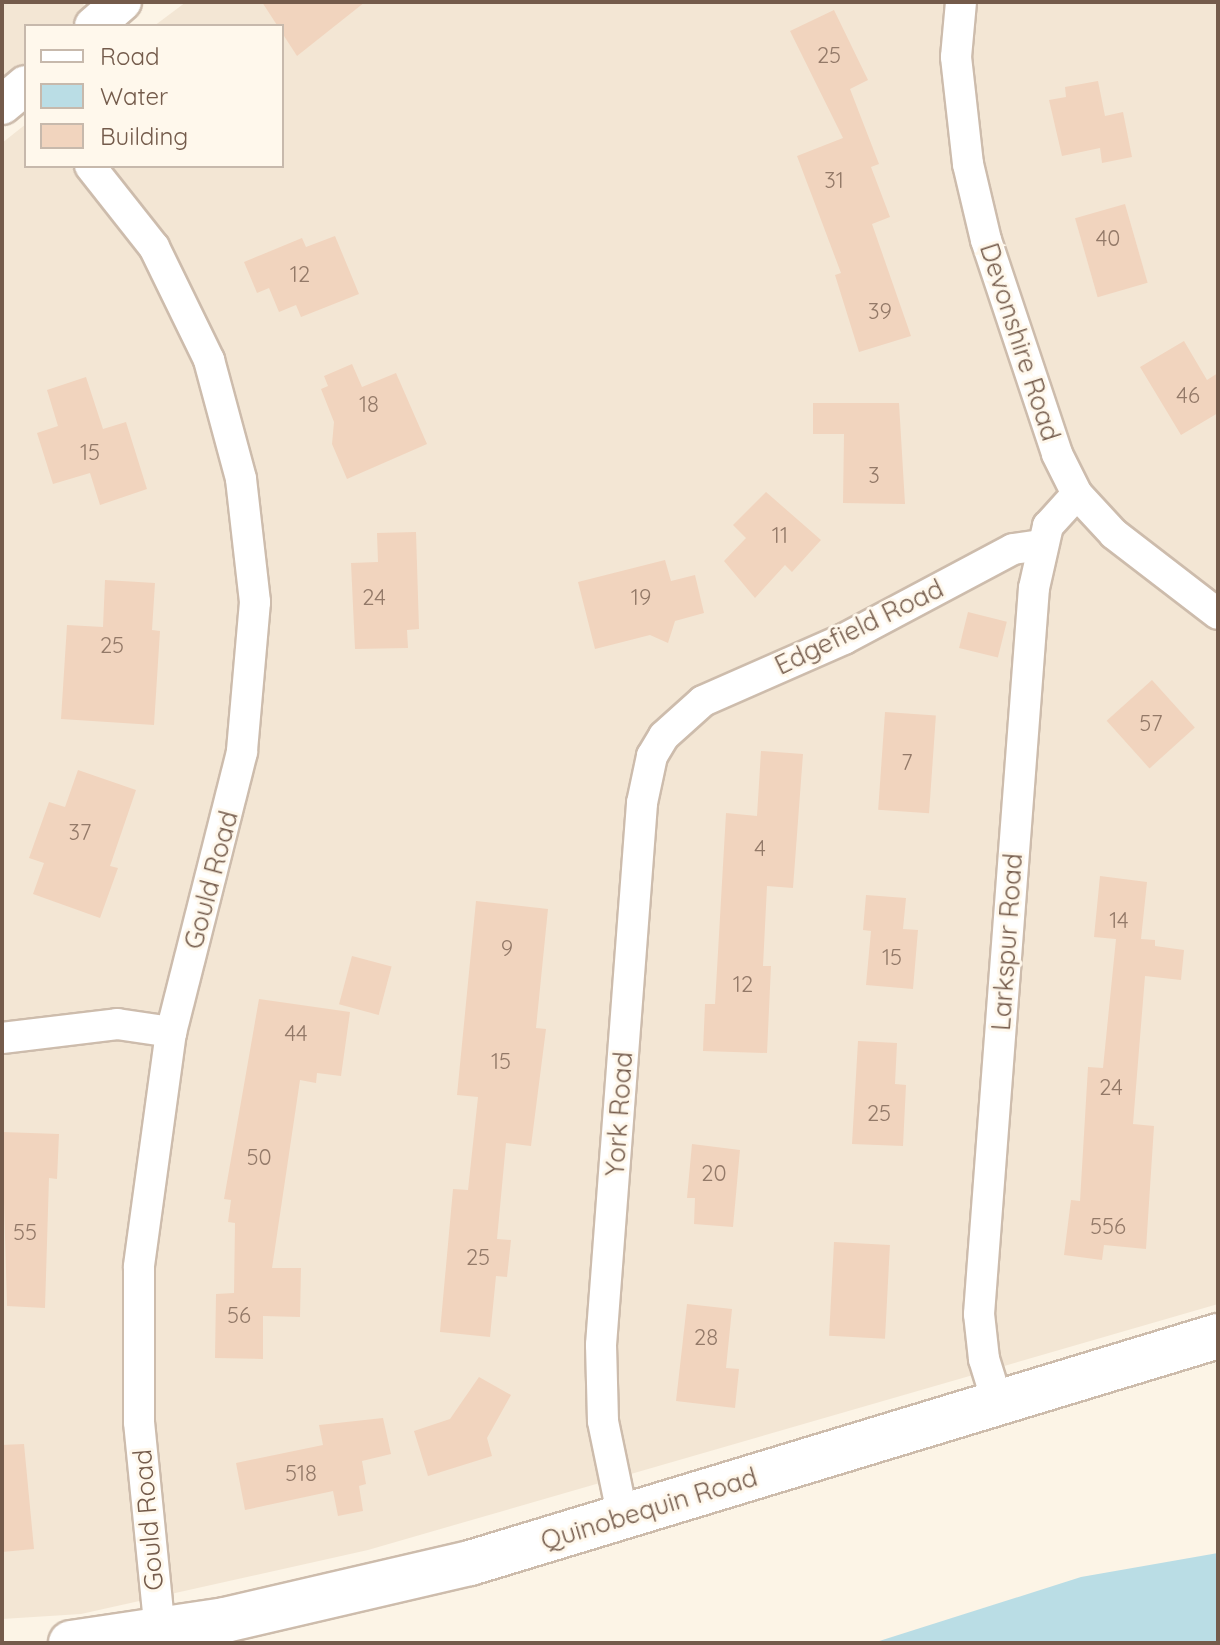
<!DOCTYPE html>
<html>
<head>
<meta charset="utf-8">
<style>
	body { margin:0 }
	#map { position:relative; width:1220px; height:1645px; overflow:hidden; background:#fcf4e6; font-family:Quicksand,sans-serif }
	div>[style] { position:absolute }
	.residential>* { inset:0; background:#f3e6d4 }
	.water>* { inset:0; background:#badde5 }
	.building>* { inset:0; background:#f1d4be; transform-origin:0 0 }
	.roads { filter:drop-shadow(2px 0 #cdbcac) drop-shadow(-2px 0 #cdbcac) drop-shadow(0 2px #cdbcac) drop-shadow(0 -2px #cdbcac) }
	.minor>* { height:30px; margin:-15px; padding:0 15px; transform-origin:15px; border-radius:15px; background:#fff }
	.tertiary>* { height:38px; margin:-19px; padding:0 19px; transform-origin:19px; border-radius:19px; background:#fff }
	.secondary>* { height:44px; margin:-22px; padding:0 22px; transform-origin:22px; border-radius:22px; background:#fff }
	span { translate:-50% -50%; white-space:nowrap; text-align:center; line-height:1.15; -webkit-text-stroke:6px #fff8ec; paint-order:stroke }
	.number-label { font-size:22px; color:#937968 }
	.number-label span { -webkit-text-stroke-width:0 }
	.street-label { font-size:26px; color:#745b4b }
	.frame { position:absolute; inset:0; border:4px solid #745b4b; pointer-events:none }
	.legend { position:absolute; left:24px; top:24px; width:260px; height:144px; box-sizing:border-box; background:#fff8ec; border:2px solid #c7b9ac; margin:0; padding:10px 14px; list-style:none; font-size:24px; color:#745b4b }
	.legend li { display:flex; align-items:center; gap:16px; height:40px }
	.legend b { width:40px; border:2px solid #c7b9ac }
</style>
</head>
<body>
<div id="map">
	<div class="residential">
		<i style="clip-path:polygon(2px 2px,82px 2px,87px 11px,69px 26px,26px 26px,26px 62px,2px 82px)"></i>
		<i style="clip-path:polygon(186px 2px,1218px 2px,1218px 1304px,368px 1550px,81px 1614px,2px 1619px,2px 143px,26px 124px,26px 166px,282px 166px,282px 26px,154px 26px)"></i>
	</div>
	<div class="water">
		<i style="clip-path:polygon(1218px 1553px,1218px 1643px,873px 1643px,1081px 1577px)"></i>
	</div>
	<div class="building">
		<i style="clip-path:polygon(262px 2px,365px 2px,297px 56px)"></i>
		<i style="clip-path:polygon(834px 10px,868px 80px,850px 89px,879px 164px,871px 167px,890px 217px,872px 224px,911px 336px,859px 352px,835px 275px,841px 273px,797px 156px,843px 138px,790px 31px)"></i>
		<i style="clip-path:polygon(1098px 81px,1105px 116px,1123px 112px,1132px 157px,1102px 163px,1100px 148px,1062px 156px,1049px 100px,1066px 97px,1065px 87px)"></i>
		<i style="left:1125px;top:204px;width:82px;height:52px;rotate:74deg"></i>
		<i style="clip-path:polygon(335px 236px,359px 294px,301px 317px,296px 305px,279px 312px,269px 288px,257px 293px,244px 262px,302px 238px,306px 247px)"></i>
		<i style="clip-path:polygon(1184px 341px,1207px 380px,1218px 373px,1218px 413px,1181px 435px,1140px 367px)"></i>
		<i style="clip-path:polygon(352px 364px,362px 387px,396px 373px,427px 444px,347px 479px,332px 444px,334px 422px,321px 389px,328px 386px,324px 376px)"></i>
		<i style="clip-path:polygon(86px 377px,103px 429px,126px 422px,147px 489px,100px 505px,90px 473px,53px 484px,37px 433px,58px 426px,47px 390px)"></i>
		<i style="clip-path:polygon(813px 403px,899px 403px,905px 504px,843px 503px,844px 434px,813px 434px)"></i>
		<i style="clip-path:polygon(766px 492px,821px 540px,792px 572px,785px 565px,755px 598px,724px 561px,746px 538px,733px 525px)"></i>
		<i style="clip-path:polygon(416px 532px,419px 629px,407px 630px,408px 648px,355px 649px,351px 563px,378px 562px,377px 533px)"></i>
		<i style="clip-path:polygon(665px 560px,671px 581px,695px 575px,704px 613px,675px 621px,668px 643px,650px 635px,595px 649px,578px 582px)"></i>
		<i style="clip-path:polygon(105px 580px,155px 583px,152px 630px,160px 631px,154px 725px,61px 719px,67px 625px,103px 627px)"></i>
		<i style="left:968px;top:612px;width:40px;height:37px;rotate:14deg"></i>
		<i style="left:1152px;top:680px;width:64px;height:61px;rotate:48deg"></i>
		<i style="left:885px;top:712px;width:51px;height:98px;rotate:4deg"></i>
		<i style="clip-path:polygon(761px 751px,803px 754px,793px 888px,767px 886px,763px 966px,771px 966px,767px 1053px,703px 1051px,705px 1004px,715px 1004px,726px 813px,757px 816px)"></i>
		<i style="clip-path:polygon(78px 770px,136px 790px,110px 866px,118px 868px,100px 918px,33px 894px,44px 863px,29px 858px,49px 802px,65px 807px)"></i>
		<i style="clip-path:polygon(1100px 876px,1147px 882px,1141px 939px,1155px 940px,1155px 946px,1184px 950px,1181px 980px,1145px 976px,1133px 1124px,1154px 1126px,1146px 1249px,1104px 1245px,1102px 1260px,1064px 1255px,1071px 1200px,1080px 1201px,1088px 1067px,1103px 1068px,1116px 939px,1094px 937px)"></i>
		<i style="clip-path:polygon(866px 895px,906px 898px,903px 929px,918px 930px,913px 989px,866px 985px,871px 931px,863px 930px)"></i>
		<i style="clip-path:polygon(476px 901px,548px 909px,536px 1028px,546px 1029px,531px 1146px,506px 1143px,497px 1239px,511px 1240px,507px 1277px,496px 1276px,490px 1337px,440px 1332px,453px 1189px,468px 1190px,478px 1097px,457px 1095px)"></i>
		<i style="left:352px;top:956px;width:41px;height:50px;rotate:15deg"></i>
		<i style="clip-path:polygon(259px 999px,350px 1012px,341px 1076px,317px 1073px,316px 1083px,300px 1080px,272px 1268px,301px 1268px,300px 1317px,263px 1316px,263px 1359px,215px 1358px,216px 1294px,234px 1293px,235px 1223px,228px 1222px,231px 1200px,224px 1199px)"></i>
		<i style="clip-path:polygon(858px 1041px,897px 1043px,895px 1084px,906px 1085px,903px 1146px,852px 1144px)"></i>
		<i style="clip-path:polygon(2px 1132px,59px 1134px,57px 1179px,49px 1178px,45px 1308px,7px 1306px)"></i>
		<i style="clip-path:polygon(692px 1144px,740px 1150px,733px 1227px,694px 1224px,695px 1198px,687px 1198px)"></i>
		<i style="left:834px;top:1242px;width:56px;height:94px;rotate:3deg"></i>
		<i style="clip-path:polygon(687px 1304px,732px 1309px,726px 1368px,739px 1369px,735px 1408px,676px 1401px)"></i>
		<i style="clip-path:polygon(479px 1377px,511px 1395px,487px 1438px,492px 1456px,428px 1476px,414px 1431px,450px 1419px)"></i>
		<i style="clip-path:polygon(383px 1418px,391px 1454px,362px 1461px,366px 1484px,359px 1486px,363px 1511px,338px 1516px,333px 1491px,245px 1510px,236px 1463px,323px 1445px,319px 1425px)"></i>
		<i style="clip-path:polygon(24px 1444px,34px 1549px,2px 1552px,2px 1445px)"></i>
	</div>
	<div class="roads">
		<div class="minor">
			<i style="left:961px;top:2px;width:55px;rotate:95.2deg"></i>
			<i style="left:956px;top:57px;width:108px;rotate:83.6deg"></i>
			<i style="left:968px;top:164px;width:78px;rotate:76.7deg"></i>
			<i style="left:986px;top:240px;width:225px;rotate:71.6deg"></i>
			<i style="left:1057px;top:454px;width:45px;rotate:63.4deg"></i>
			<i style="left:1077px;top:494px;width:54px;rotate:47.2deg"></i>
			<i style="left:1114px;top:534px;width:131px;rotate:37.6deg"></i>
			<i style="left:90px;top:166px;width:103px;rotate:51.7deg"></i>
			<i style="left:154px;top:247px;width:126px;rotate:64deg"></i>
			<i style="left:209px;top:360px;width:123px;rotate:74.9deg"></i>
			<i style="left:241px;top:479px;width:124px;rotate:83.5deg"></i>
			<i style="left:255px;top:602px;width:151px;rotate:95deg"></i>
			<i style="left:242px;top:752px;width:289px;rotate:104.2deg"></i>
			<i style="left:171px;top:1032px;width:237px;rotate:97.8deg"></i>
			<i style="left:139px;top:1267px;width:155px;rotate:90deg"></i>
			<i style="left:139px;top:1422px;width:210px;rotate:84.3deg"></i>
			<i style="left:2px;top:1038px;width:116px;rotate:-6.9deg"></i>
			<i style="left:117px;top:1024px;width:55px;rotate:8.4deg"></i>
			<i style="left:997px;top:1401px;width:44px;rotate:-107.2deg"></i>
			<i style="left:984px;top:1359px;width:45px;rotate:-96.3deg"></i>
			<i style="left:979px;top:1314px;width:728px;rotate:-85.67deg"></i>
			<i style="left:1034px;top:588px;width:64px;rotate:-77.3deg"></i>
			<i style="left:1048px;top:526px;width:43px;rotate:-47.8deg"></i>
			<i style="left:623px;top:1518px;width:99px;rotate:-101.7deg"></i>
			<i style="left:603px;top:1421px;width:76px;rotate:-91.5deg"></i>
			<i style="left:601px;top:1345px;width:544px;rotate:-85.67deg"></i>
			<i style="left:642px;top:803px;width:48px;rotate:-78deg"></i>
			<i style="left:652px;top:756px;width:23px;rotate:-59deg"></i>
			<i style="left:664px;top:736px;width:52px;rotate:-41.9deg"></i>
			<i style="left:703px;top:701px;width:154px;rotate:-23.7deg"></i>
			<i style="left:844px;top:639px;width:191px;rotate:-28deg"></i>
			<i style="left:1013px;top:549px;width:28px;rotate:-8deg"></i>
		</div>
		<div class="tertiary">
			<i style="left:94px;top:26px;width:37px;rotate:-41deg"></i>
			<i style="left:2px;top:105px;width:31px;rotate:-40deg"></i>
		</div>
		<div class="secondary">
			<i style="left:71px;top:1643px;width:156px;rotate:-8.5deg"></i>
			<i style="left:225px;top:1620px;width:252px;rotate:-13.1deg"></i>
			<i style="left:470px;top:1563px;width:782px;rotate:-16.88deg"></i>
		</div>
	</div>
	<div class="number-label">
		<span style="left:829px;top:56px">25</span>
		<span style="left:834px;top:181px">31</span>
		<span style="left:1108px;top:239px">40</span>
		<span style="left:300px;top:275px">12</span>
		<span style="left:880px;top:312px">39</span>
		<span style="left:1188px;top:396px">46</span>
		<span style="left:369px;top:405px">18</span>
		<span style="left:90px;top:453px">15</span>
		<span style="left:874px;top:476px">3</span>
		<span style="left:780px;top:536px">11</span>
		<span style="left:374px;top:598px">24</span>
		<span style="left:641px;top:598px">19</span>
		<span style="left:112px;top:646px">25</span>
		<span style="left:1151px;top:724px">57</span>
		<span style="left:907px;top:763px">7</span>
		<span style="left:80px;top:833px">37</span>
		<span style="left:760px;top:849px">4</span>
		<span style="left:1119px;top:921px">14</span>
		<span style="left:507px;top:949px">9</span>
		<span style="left:892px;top:958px">15</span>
		<span style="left:743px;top:985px">12</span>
		<span style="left:296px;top:1034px">44</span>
		<span style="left:501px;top:1062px">15</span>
		<span style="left:1111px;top:1088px">24</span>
		<span style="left:879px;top:1114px">25</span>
		<span style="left:259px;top:1158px">50</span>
		<span style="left:714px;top:1174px">20</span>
		<span style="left:1108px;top:1227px">556</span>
		<span style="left:25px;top:1233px">55</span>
		<span style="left:478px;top:1258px">25</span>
		<span style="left:239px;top:1316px">56</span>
		<span style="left:706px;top:1338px">28</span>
		<span style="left:301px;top:1474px">518</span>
	</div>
	<div class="street-label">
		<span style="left:1020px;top:342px;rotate:72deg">Devonshire Road</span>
		<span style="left:859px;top:627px;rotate:-26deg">Edgefield Road</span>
		<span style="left:211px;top:880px;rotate:-75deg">Gould Road</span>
		<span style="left:1007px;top:942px;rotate:-86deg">Larkspur Road</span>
		<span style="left:619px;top:1114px;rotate:-86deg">York Road</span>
		<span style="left:649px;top:1509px;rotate:-17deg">Quinobequin Road</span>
		<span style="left:148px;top:1520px;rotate:-95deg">Gould Road</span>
	</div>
	<div class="frame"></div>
	<ul class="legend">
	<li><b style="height:10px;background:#fff"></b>Road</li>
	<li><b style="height:22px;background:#badde5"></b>Water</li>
	<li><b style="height:22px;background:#f1d4be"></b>Building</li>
	</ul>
</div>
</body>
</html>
